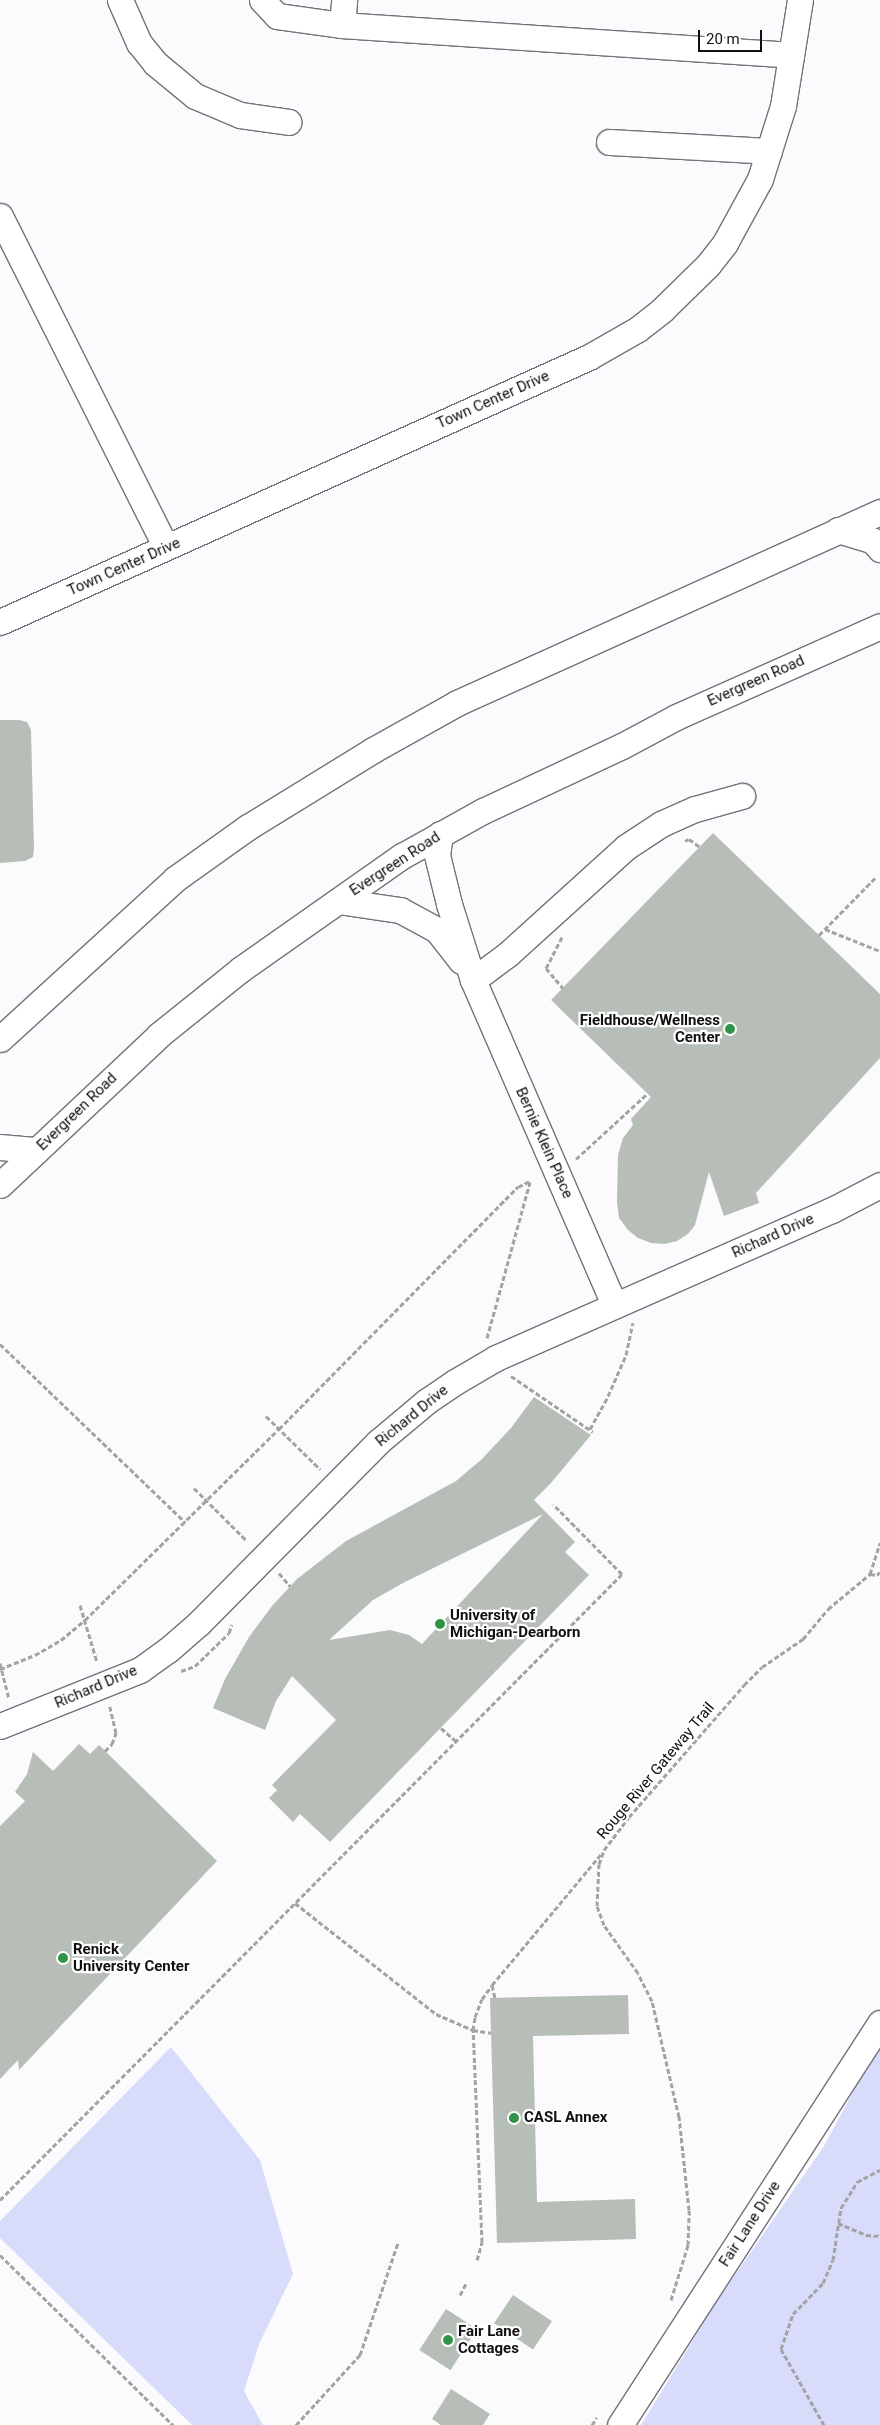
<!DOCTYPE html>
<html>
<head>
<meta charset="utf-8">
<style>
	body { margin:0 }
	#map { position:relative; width:880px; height:2425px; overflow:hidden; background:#fbfbfe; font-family:Roboto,sans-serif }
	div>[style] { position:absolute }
	.green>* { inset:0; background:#d8dbfa }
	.building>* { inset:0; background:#b7bdb7; transform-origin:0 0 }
	.path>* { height:3px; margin-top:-1.5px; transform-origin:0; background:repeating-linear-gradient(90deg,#a3a3a6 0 5px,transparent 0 7.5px) }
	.roads { filter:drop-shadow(1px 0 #72737a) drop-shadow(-1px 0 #72737a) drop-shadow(0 1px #72737a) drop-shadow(0 -1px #72737a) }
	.minor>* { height:25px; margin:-12.5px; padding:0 12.5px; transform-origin:12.5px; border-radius:12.5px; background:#fff }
	.dots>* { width:14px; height:14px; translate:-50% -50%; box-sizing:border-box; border:2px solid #fff; border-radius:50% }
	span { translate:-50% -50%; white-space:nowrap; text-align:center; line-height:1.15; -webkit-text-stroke:4.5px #fff; paint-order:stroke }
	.street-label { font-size:15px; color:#101013 }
	.poi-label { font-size:15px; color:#101013; font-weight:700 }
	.right { translate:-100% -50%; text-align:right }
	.left { translate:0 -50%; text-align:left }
	.scale { position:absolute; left:698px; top:30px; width:64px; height:22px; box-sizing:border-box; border:2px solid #101013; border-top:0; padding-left:6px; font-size:15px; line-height:18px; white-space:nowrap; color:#101013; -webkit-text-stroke:4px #fff; paint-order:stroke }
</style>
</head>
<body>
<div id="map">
	<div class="green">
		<i style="clip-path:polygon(880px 2042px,880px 2425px,641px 2425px,717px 2301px,824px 2146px)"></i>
		<i style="clip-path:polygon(171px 2047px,260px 2160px,293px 2274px,259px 2344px,244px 2391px,263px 2425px,192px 2425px,0 2238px,0 2221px)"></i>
	</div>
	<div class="building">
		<i style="clip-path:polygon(0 720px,19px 720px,27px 722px,31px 730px,34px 849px,33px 857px,25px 861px,0 863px)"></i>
		<i style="clip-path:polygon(713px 833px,880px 994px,880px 1058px,756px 1193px,759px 1203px,724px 1216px,709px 1172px,695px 1225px,688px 1234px,677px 1241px,665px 1244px,651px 1243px,638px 1238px,628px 1230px,619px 1218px,617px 1202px,618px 1155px,623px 1138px,633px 1125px,631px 1119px,651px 1097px,551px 1000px)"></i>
		<i style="clip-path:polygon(evenodd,534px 1397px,591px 1435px,551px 1483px,534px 1500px,575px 1542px,565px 1552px,589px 1575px,330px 1842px,300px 1814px,293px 1822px,269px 1798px,277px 1790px,272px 1785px,336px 1720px,292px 1676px,276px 1701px,265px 1730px,213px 1708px,225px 1679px,249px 1637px,272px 1606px,297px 1579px,346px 1541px,456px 1481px,482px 1459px,511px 1428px,534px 1397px,543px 1514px,422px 1644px,409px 1635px,390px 1630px,329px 1640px,373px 1600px,403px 1583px,543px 1514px)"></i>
		<i style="clip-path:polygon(79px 1744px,90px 1754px,99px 1745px,217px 1861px,19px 2070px,18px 2060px,0 2079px,0 1826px,25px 1801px,15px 1792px,27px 1774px,33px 1752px,53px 1771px)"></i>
		<i style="clip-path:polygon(628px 1995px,629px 2034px,533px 2036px,537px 2202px,635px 2199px,636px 2239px,497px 2243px,490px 1998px)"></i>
		<i style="left:513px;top:2295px;width:47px;height:34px;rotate:34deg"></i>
		<i style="left:446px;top:2309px;width:37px;height:49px;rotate:33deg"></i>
		<i style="clip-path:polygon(451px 2389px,490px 2414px,483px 2425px,441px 2425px,432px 2419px)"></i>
	</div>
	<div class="path">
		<i style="left:685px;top:841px;width:4px;rotate:-27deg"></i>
		<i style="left:689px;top:839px;width:14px;rotate:36deg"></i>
		<i style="left:825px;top:929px;width:59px;rotate:21.8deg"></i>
		<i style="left:819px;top:935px;width:80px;rotate:-45.5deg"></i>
		<i style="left:562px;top:937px;width:35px;rotate:117deg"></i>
		<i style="left:546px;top:968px;width:26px;rotate:50deg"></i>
		<i style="left:576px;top:1159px;width:96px;rotate:-42.5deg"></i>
		<i style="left:487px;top:1338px;width:162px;rotate:-74.6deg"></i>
		<i style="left:0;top:1344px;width:257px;rotate:43.9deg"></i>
		<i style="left:511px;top:1376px;width:99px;rotate:34.3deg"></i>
		<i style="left:266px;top:1416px;width:76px;rotate:44.5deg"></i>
		<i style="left:590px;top:1429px;width:38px;rotate:-61deg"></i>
		<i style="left:608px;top:1396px;width:45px;rotate:-66.3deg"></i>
		<i style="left:626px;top:1355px;width:33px;rotate:-78deg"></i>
		<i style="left:194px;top:1488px;width:75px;rotate:45deg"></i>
		<i style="left:279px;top:1573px;width:17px;rotate:50deg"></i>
		<i style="left:870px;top:1574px;width:7px;rotate:8deg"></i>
		<i style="left:877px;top:1575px;width:4px;rotate:-45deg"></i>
		<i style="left:80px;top:1605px;width:59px;rotate:73.4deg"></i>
		<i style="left:0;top:1663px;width:37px;rotate:76deg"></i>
		<i style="left:0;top:1669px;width:38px;rotate:-22deg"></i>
		<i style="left:35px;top:1655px;width:30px;rotate:-30deg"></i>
		<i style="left:61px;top:1640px;width:31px;rotate:-40deg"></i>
		<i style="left:85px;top:1620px;width:272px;rotate:-44.6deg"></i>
		<i style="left:279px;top:1429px;width:340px;rotate:-45.4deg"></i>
		<i style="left:518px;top:1187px;width:13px;rotate:-27deg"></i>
		<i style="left:181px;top:1671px;width:15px;rotate:-20deg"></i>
		<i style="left:195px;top:1666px;width:47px;rotate:-44.1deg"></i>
		<i style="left:229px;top:1633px;width:9px;rotate:-72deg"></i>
		<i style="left:441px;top:1728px;width:20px;rotate:41deg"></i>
		<i style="left:105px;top:1751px;width:10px;rotate:-45deg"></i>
		<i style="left:112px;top:1744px;width:12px;rotate:-70deg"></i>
		<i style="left:116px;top:1733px;width:28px;rotate:-103deg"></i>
		<i style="left:295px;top:1903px;width:179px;rotate:38.2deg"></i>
		<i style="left:436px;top:2014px;width:40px;rotate:23.4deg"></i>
		<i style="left:473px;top:2030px;width:18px;rotate:9deg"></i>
		<i style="left:492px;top:1985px;width:13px;rotate:77deg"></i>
		<i style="left:0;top:2200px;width:882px;rotate:-45.18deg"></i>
		<i style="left:622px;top:1574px;width:98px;rotate:-134.6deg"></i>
		<i style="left:838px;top:2223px;width:30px;rotate:23deg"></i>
		<i style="left:866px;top:2235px;width:14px;rotate:4deg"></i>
		<i style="left:0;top:2255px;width:243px;rotate:44.5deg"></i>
		<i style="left:477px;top:2260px;width:19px;rotate:-74deg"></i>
		<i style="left:482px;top:2242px;width:212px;rotate:-92.4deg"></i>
		<i style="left:473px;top:2030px;width:13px;rotate:-81deg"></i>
		<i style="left:475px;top:2017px;width:19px;rotate:-69deg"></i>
		<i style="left:482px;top:1999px;width:17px;rotate:-54deg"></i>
		<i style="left:492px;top:1985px;width:172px;rotate:-50.2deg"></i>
		<i style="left:460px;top:2295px;width:15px;rotate:-62deg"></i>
		<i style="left:671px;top:2300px;width:58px;rotate:-72.8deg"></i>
		<i style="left:688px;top:2245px;width:35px;rotate:-88deg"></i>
		<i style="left:689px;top:2210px;width:94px;rotate:-96.1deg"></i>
		<i style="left:679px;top:2117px;width:119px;rotate:-103.1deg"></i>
		<i style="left:652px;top:2001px;width:31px;rotate:-117deg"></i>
		<i style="left:638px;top:1973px;width:59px;rotate:-125.3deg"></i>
		<i style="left:604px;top:1925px;width:20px;rotate:-110deg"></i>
		<i style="left:597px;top:1906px;width:42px;rotate:-87.3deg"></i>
		<i style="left:599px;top:1864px;width:15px;rotate:-70deg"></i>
		<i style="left:604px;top:1850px;width:41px;rotate:-52.9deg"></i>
		<i style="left:629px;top:1817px;width:175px;rotate:-48.9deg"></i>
		<i style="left:744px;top:1685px;width:25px;rotate:-45deg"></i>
		<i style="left:762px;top:1667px;width:50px;rotate:-34.3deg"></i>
		<i style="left:803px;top:1639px;width:39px;rotate:-50deg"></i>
		<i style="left:828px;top:1609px;width:55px;rotate:-39.8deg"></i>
		<i style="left:870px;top:1574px;width:33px;rotate:-72deg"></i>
		<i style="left:296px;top:2425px;width:95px;rotate:-47.6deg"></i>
		<i style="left:360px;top:2355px;width:118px;rotate:-71.3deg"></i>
		<i style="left:592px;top:2425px;width:9px;rotate:-58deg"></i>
		<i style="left:824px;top:2425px;width:87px;rotate:-119.5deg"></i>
		<i style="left:781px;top:2349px;width:37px;rotate:-71deg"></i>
		<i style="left:793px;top:2314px;width:43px;rotate:-45.9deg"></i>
		<i style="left:823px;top:2283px;width:25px;rotate:-67deg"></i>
		<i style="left:833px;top:2260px;width:53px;rotate:-81.3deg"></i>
		<i style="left:841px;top:2208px;width:31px;rotate:-58deg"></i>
		<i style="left:857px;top:2182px;width:26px;rotate:-28deg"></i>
	</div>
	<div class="roads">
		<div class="minor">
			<i style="left:120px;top:0;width:47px;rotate:66.2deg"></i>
			<i style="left:139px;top:43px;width:26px;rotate:51deg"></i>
			<i style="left:155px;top:63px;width:52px;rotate:39.5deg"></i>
			<i style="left:195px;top:96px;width:49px;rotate:22.9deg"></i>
			<i style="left:240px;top:115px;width:49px;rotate:8.1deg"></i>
			<i style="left:262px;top:0;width:22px;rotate:47deg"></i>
			<i style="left:277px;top:16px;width:66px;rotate:7.9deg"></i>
			<i style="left:342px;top:25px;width:450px;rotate:3.8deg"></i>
			<i style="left:342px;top:25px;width:25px;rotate:-85deg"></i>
			<i style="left:609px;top:142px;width:160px;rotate:3.2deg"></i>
			<i style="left:0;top:216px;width:370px;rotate:63.4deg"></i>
			<i style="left:838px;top:530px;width:37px;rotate:17deg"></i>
			<i style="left:873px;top:541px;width:11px;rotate:49deg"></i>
			<i style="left:0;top:622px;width:646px;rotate:-24.22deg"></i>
			<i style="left:589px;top:357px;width:56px;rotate:-29.7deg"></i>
			<i style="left:638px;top:329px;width:31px;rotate:-38deg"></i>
			<i style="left:662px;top:310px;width:64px;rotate:-44.4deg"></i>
			<i style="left:708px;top:265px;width:28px;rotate:-52deg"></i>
			<i style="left:725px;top:243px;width:73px;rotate:-61.3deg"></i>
			<i style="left:760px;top:179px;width:77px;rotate:-72.5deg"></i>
			<i style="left:783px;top:106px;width:107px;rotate:-80.9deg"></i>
			<i style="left:440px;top:834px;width:21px;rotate:98deg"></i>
			<i style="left:437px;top:855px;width:50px;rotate:76.2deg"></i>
			<i style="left:449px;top:904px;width:80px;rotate:72.5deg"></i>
			<i style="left:473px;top:980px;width:354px;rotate:66.5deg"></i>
			<i style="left:338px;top:901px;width:63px;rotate:8.3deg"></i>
			<i style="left:400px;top:910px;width:42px;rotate:28.4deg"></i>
			<i style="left:437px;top:930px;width:39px;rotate:52deg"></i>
			<i style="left:473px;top:980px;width:44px;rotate:-36.6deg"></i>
			<i style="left:508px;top:954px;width:159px;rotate:-42.2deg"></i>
			<i style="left:626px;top:847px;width:42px;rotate:-33.3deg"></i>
			<i style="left:661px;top:824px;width:37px;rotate:-24deg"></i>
			<i style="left:695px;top:809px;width:49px;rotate:-15.5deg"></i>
			<i style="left:0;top:1039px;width:237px;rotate:-42.4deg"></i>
			<i style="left:175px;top:879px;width:90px;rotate:-35.5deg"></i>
			<i style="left:248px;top:827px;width:147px;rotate:-31.6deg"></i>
			<i style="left:373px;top:750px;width:96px;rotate:-29.2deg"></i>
			<i style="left:457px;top:703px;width:464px;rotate:-24.3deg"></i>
			<i style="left:0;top:1147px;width:37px;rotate:5deg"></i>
			<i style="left:0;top:1185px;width:219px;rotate:-43.3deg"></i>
			<i style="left:159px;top:1035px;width:105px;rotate:-38.8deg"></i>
			<i style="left:241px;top:969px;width:197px;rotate:-35.1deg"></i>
			<i style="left:402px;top:856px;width:93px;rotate:-29.1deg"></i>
			<i style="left:483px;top:811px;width:153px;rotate:-25.1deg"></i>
			<i style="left:622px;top:746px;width:61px;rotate:-28.2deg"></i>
			<i style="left:676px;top:717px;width:223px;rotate:-24deg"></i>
			<i style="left:0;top:1726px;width:151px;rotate:-21.8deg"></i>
			<i style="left:140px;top:1670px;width:34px;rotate:-36deg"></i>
			<i style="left:168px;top:1650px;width:41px;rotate:-41.1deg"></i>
			<i style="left:199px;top:1623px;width:255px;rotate:-45.3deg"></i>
			<i style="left:378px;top:1442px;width:64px;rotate:-39.9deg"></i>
			<i style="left:427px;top:1401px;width:34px;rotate:-34deg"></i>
			<i style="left:455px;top:1382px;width:48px;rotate:-30.3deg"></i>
			<i style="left:496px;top:1358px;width:367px;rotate:-23.8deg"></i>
			<i style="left:832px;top:1210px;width:54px;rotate:-27.5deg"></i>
			<i style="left:620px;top:2425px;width:479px;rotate:-57.1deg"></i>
		</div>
	</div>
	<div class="dots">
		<i style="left:730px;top:1029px;background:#319347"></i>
		<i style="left:440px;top:1624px;background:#319347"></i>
		<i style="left:63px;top:1958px;background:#319347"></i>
		<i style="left:514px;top:2118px;background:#319347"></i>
		<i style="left:448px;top:2340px;background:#319347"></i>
	</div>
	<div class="street-label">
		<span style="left:493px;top:400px;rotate:-24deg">Town Center Drive</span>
		<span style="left:124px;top:567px;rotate:-24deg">Town Center Drive</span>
		<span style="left:756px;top:681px;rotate:-24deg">Evergreen Road</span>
		<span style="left:395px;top:864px;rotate:-33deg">Evergreen Road</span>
		<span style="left:77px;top:1112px;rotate:-44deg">Evergreen Road</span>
		<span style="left:544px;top:1143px;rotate:66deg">Bernie Klein Place</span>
		<span style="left:773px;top:1236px;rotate:-24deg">Richard Drive</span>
		<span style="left:412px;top:1416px;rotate:-39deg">Richard Drive</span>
		<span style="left:96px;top:1687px;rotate:-23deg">Richard Drive</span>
		<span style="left:656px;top:1771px;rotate:-50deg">Rouge River Gateway Trail</span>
		<span style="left:750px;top:2224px;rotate:-57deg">Fair Lane Drive</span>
	</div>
	<div class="poi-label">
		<span class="right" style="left:720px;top:1029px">Fieldhouse/Wellness<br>Center</span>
		<span class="left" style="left:450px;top:1624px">University of<br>Michigan-Dearborn</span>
		<span class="left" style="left:73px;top:1958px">Renick<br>University Center</span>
		<span class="left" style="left:524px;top:2118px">CASL Annex</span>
		<span class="left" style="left:458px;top:2340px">Fair Lane<br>Cottages</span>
	</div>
	<div class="scale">20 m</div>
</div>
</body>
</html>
